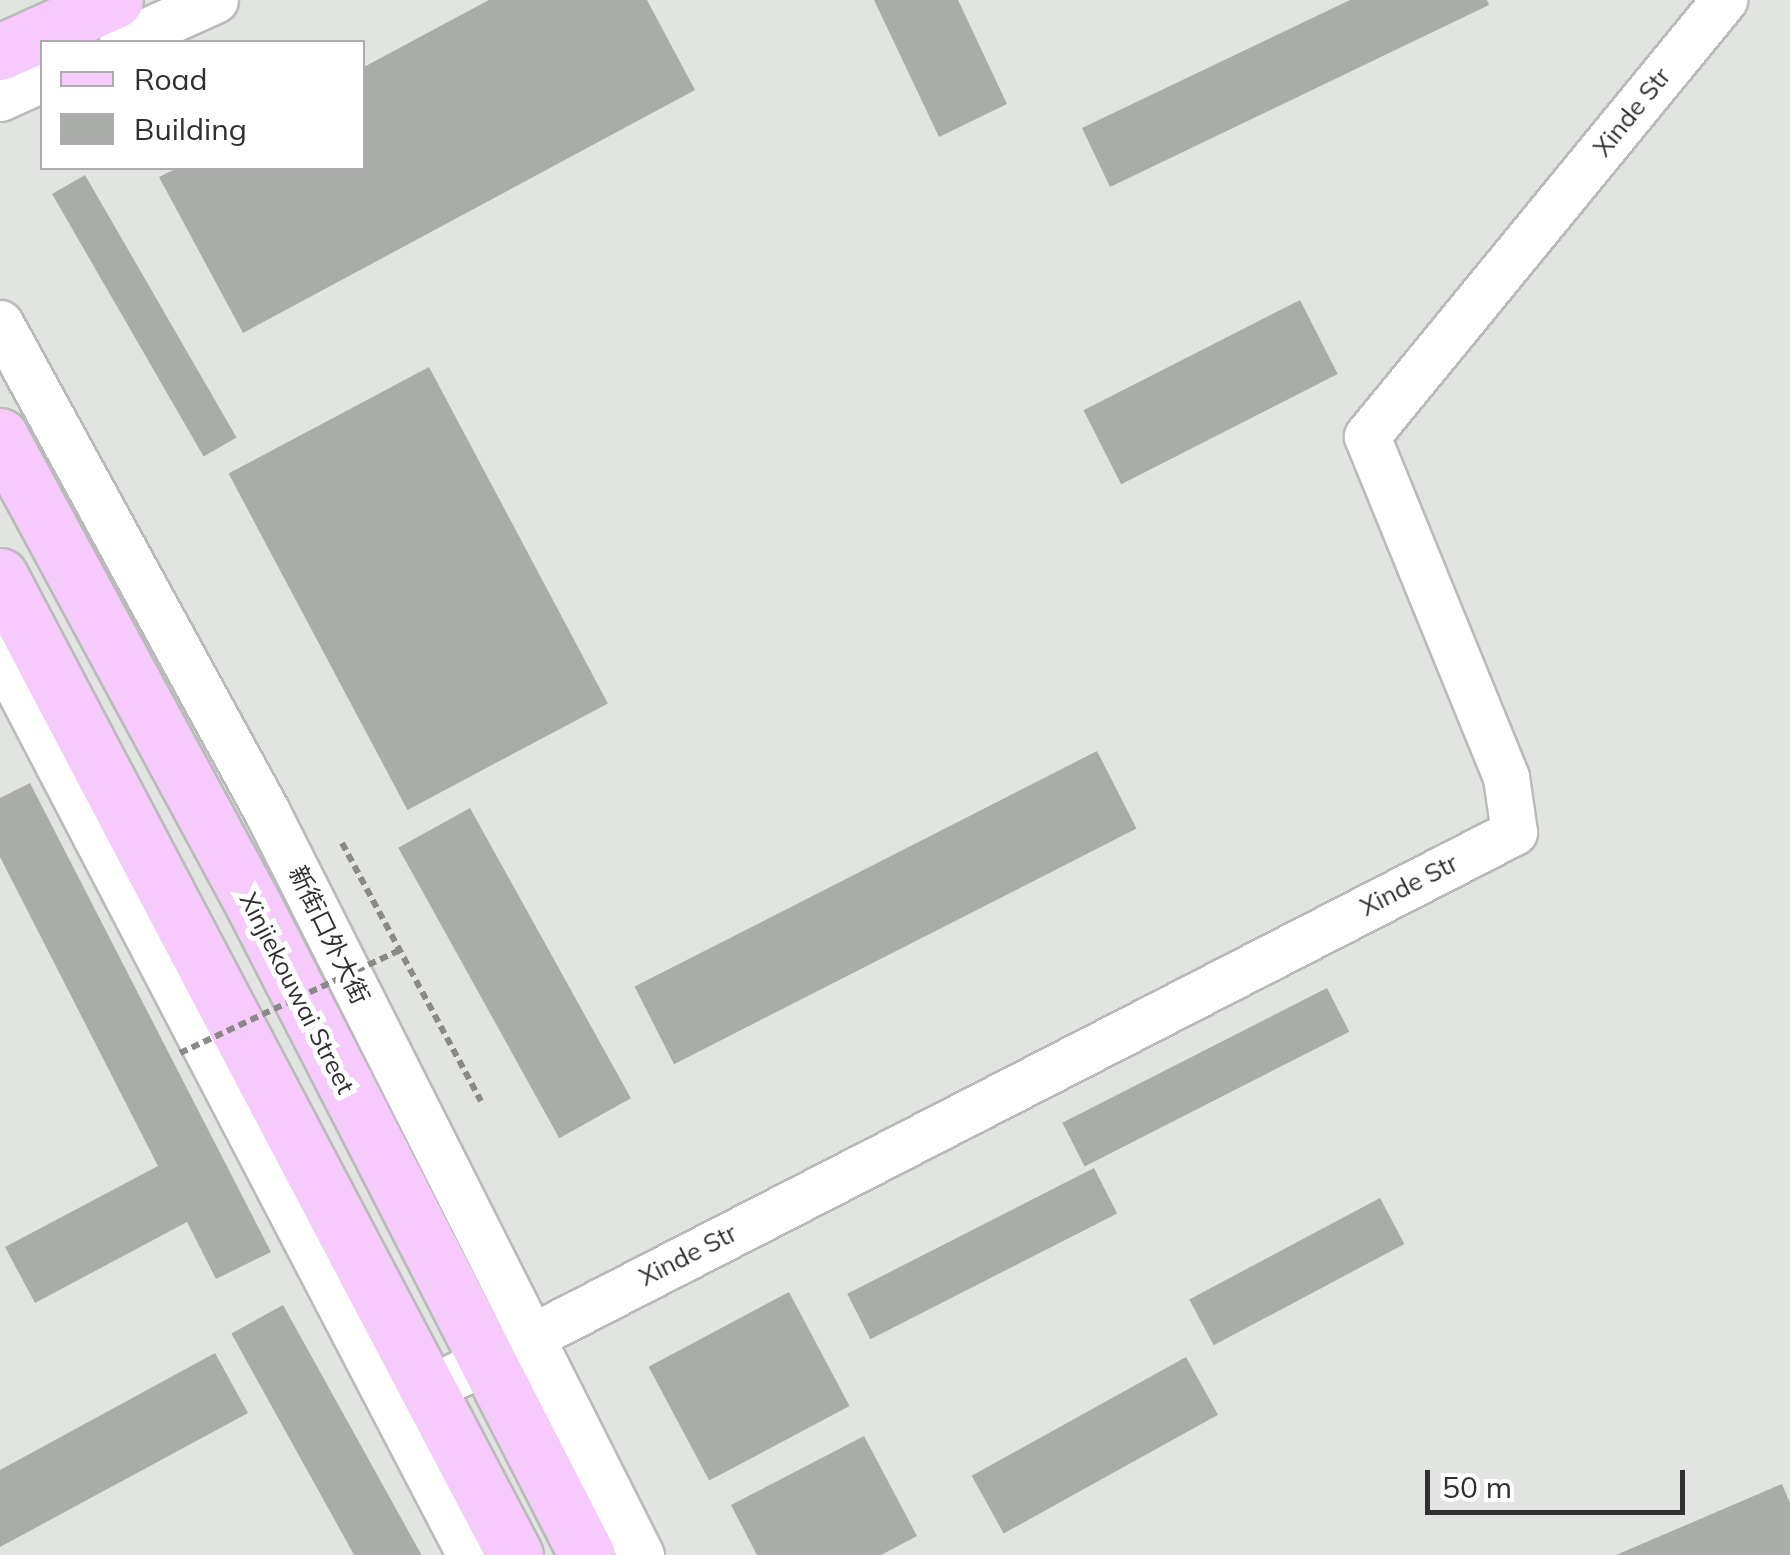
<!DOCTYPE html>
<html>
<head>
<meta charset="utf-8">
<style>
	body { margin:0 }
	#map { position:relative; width:1790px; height:1555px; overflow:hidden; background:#e2e4e1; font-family:Mulish,"Noto Sans SC",sans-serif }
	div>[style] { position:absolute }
	.building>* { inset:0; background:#a9aca8; transform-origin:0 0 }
	.path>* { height:6px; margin-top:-3px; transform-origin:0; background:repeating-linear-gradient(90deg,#898a88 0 8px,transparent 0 13px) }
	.roads { filter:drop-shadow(2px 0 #b9bbb8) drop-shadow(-2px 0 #b9bbb8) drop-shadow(0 2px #b9bbb8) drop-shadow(0 -2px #b9bbb8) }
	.minor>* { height:45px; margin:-22.5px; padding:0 22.5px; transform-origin:22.5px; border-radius:22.5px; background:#fff }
	.major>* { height:55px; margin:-27.5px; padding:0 27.5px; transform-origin:27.5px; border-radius:27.5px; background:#f6cafd }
	.path-bridge>* { height:6px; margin-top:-3px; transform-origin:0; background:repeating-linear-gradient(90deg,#898a88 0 8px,transparent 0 13px) }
	span { translate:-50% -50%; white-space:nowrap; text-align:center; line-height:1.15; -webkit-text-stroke:10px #fff; paint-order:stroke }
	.street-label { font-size:25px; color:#2f302f }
	.legend { position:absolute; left:40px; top:40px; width:325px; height:130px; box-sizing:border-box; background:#fff; border:2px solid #acacac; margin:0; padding:12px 18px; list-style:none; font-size:30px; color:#2f302f }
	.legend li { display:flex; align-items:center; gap:20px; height:50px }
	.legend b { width:50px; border:2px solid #acacac }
	.scale { position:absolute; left:1425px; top:1470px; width:260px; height:45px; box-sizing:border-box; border:5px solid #2f302f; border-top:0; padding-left:12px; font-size:30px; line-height:35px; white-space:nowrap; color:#2f302f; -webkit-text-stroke:8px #fff; paint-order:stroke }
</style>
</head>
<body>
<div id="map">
	<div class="building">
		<i style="clip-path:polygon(489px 0,647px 0,695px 90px,243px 333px,159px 177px,177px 168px,362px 168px,362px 68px)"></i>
		<i style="clip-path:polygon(874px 0,958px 0,1007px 104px,939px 137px)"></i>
		<i style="clip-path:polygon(1350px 0,1487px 0,1489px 5px,1110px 187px,1082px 128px)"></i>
		<i style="left:85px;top:175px;width:303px;height:38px;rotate:60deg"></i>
		<i style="left:1300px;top:300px;width:83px;height:243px;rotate:63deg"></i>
		<i style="left:429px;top:367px;width:381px;height:227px;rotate:62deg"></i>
		<i style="left:1097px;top:751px;width:87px;height:519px;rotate:63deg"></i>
		<i style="clip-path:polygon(30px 783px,271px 1252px,216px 1279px,187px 1222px,35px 1303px,5px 1247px,158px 1166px,0 857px,0 798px)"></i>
		<i style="left:470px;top:808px;width:332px;height:82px;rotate:61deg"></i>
		<i style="left:1327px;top:988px;width:49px;height:297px;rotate:63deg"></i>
		<i style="left:1094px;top:1168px;width:51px;height:277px;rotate:63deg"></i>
		<i style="left:1380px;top:1198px;width:52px;height:216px;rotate:62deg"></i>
		<i style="left:789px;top:1292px;width:129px;height:159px;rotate:62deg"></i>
		<i style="left:283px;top:1305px;width:287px;height:59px;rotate:61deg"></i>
		<i style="clip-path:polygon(215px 1353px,248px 1413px,0 1547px,0 1470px)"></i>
		<i style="left:1186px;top:1357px;width:66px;height:245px;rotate:61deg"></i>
		<i style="clip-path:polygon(864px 1436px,917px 1536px,881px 1555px,757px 1555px,731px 1505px)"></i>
		<i style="clip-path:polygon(1782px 1484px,1790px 1503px,1790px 1555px,1616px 1555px)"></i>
	</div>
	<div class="path">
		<i style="left:342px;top:843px;width:293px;rotate:61.7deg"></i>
	</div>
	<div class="roads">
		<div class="minor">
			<i style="left:122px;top:42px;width:102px;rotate:-24.3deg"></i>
			<i style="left:0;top:98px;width:46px;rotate:-24.3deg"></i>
			<i style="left:0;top:323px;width:557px;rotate:61.36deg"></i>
			<i style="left:267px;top:812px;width:832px;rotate:63.28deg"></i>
			<i style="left:0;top:653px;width:1017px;rotate:62.48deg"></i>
			<i style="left:426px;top:1391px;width:1223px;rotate:-27.19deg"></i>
			<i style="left:1514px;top:832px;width:56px;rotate:-98.3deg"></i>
			<i style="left:1506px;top:777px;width:368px;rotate:-112.2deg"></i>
			<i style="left:1367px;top:436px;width:564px;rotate:-50.69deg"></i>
		</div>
		<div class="major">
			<i style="left:0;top:52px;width:126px;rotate:-24.3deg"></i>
			<i style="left:0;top:436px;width:534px;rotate:61.61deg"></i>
			<i style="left:254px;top:906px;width:729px;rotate:62.84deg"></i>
			<i style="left:0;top:576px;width:1106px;rotate:62.25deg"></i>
		</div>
	</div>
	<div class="path-bridge">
		<i style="left:180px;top:1053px;width:243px;rotate:-25.1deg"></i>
	</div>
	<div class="street-label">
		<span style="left:1632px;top:112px;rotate:-51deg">Xinde Str</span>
		<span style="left:1409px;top:885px;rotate:-27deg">Xinde Str</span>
		<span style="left:329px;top:935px;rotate:64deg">新街口外大街</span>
		<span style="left:297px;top:993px;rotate:63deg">Xinjiekouwai Street</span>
		<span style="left:688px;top:1255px;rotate:-27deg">Xinde Str</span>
	</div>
	<ul class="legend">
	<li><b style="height:12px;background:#f6cafd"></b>Road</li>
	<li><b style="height:28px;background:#a9aca8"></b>Building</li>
	</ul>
	<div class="scale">50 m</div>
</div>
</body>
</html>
